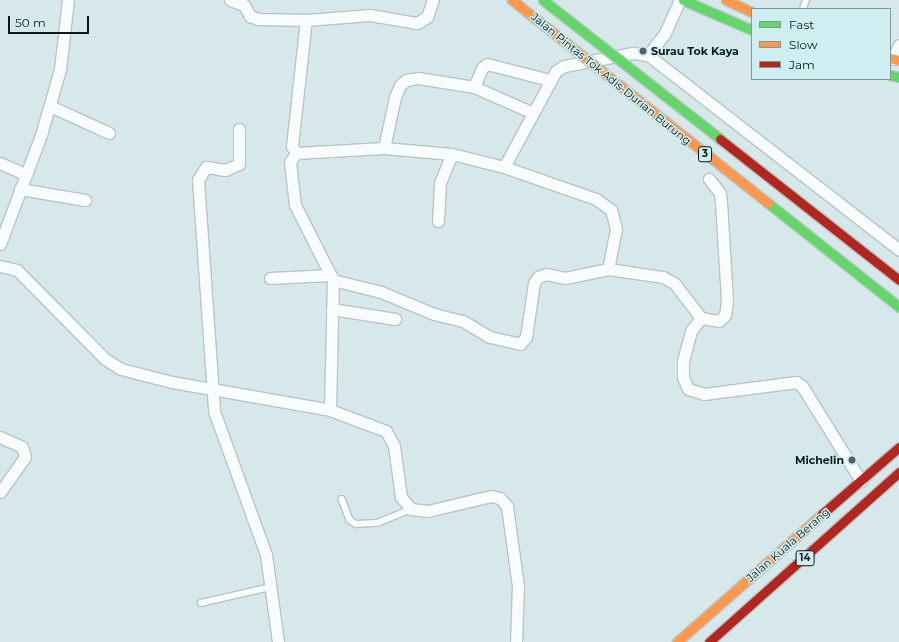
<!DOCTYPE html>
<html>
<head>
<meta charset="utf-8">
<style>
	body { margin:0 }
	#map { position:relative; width:899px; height:642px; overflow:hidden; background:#d6e8e9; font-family:Montserrat,sans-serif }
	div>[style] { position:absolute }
	.roads { filter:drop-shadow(1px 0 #b6c4c5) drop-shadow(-1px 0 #b6c4c5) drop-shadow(0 1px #b6c4c5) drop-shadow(0 -1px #b6c4c5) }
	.lane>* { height:5.5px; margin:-2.75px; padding:0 2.75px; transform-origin:2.75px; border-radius:2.75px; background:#f9fcfc }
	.street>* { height:11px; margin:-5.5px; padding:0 5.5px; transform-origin:5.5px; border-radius:5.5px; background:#f9fcfc }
	.fast>* { height:9px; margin:-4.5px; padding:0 4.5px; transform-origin:4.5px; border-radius:4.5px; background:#63d668 }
	.slow>* { height:9px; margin:-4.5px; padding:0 4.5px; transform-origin:4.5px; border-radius:4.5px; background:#ff974d }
	.jam>* { height:9px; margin:-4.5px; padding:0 4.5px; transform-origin:4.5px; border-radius:4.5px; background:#b3261e }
	.bridges { filter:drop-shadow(1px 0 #b6c4c5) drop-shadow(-1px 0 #b6c4c5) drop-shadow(0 1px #b6c4c5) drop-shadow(0 -1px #b6c4c5) }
	.fast-bridge>* { height:9px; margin:-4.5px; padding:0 4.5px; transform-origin:4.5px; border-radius:4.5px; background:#63d668 }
	.slow-bridge>* { height:9px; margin:-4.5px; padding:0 4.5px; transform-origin:4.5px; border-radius:4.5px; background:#ff974d }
	.jam-bridge>* { height:9px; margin:-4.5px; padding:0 4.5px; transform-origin:4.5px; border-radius:4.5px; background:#b3261e }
	.dots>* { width:11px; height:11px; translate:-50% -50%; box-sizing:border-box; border:2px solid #ceeef1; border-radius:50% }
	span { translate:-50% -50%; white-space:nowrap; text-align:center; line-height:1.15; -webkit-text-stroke:3px #ceeef1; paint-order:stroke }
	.shield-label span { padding:1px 3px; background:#ceeef1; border:1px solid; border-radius:3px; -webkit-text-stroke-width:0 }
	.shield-label { font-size:10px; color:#0d191a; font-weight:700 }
	.poi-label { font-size:11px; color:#0d191a; font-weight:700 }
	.left { translate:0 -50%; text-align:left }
	.right { translate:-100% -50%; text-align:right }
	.street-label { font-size:11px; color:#0d191a }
	.legend { position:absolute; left:751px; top:8px; width:140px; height:72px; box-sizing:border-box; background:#ceeef1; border:1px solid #81999b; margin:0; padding:5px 7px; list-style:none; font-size:12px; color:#0d191a }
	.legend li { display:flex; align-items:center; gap:8px; height:20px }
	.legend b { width:20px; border:1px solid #81999b }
	.scale { position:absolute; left:8px; top:16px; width:81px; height:18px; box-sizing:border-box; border:2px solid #0d191a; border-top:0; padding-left:5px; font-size:12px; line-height:14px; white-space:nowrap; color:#0d191a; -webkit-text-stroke:3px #ceeef1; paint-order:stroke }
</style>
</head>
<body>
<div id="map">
	<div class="roads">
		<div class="lane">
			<i style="left:803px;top:9px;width:9px;rotate:-72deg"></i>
			<i style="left:342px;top:499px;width:22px;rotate:69deg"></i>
			<i style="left:350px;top:520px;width:7px;rotate:34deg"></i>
			<i style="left:356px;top:524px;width:21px;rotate:-3deg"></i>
			<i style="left:377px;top:523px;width:37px;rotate:-22deg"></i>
			<i style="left:201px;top:603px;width:72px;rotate:-12.9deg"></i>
		</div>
		<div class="street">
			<i style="left:230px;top:0;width:15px;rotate:20deg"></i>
			<i style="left:244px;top:5px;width:13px;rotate:61deg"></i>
			<i style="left:250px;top:16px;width:9px;rotate:21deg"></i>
			<i style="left:258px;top:19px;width:48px;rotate:1.2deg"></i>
			<i style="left:306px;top:20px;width:64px;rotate:-4.5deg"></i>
			<i style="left:370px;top:15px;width:48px;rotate:9.7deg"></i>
			<i style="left:417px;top:23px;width:12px;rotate:-31deg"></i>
			<i style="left:427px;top:17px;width:18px;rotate:-71deg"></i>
			<i style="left:648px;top:55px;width:318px;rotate:37.8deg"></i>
			<i style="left:893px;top:59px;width:15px;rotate:-67deg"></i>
			<i style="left:474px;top:87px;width:21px;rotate:-67deg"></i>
			<i style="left:482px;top:68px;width:6px;rotate:-39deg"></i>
			<i style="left:487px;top:64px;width:65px;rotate:14.3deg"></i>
			<i style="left:50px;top:106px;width:65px;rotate:24.6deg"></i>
			<i style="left:239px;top:129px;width:35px;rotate:90deg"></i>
			<i style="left:239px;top:164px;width:15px;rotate:157deg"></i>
			<i style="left:225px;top:170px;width:19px;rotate:-171deg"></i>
			<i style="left:206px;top:167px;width:15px;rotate:122deg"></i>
			<i style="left:198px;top:180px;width:232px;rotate:86deg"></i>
			<i style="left:214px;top:411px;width:153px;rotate:70.1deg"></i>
			<i style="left:266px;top:555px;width:88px;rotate:82.1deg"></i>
			<i style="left:384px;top:148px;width:52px;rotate:-77.8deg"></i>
			<i style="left:395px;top:97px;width:13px;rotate:-67deg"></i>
			<i style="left:400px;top:85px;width:8px;rotate:-40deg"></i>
			<i style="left:406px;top:80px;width:12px;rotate:-9deg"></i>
			<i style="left:418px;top:78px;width:57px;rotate:9.1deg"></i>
			<i style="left:474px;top:87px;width:64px;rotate:23.8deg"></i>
			<i style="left:296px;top:153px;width:8px;rotate:-120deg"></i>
			<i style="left:292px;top:146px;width:127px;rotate:-83.7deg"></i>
			<i style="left:0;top:163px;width:27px;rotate:24deg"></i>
			<i style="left:504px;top:167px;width:97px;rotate:19.2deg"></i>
			<i style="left:596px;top:199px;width:19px;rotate:36deg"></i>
			<i style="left:611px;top:210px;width:20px;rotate:75deg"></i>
			<i style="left:616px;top:229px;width:41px;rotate:101.3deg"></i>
			<i style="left:20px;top:189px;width:66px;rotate:9.6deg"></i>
			<i style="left:438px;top:221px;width:38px;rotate:-87deg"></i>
			<i style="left:440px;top:183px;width:31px;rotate:-68deg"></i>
			<i style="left:0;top:244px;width:116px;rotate:-69.4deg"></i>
			<i style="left:41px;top:135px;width:69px;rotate:-73.9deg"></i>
			<i style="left:60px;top:69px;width:69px;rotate:-83.4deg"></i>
			<i style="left:0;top:266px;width:17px;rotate:13deg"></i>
			<i style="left:17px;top:270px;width:125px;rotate:45.3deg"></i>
			<i style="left:105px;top:359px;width:19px;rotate:32deg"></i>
			<i style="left:121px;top:369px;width:53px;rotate:14.3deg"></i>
			<i style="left:172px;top:382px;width:160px;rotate:10deg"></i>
			<i style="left:330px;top:410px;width:60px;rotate:20.6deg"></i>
			<i style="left:386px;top:431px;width:17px;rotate:62deg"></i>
			<i style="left:394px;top:446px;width:51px;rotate:82.2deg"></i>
			<i style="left:401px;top:497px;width:16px;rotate:50deg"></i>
			<i style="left:411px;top:509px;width:17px;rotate:7deg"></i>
			<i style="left:428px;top:511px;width:65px;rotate:-13.4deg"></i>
			<i style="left:491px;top:496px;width:9px;rotate:13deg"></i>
			<i style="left:500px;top:498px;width:11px;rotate:49deg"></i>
			<i style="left:507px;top:506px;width:81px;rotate:82.2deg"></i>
			<i style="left:518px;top:586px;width:56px;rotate:92deg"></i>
			<i style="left:270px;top:278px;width:61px;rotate:-2.8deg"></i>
			<i style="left:333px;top:280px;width:49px;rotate:14deg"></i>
			<i style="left:381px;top:292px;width:57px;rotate:22.5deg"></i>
			<i style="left:434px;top:314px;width:30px;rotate:14deg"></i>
			<i style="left:463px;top:321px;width:31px;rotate:31deg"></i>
			<i style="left:490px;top:337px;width:31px;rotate:13deg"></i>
			<i style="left:520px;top:344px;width:9px;rotate:-49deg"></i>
			<i style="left:526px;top:337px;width:55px;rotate:-81.6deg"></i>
			<i style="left:534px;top:283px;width:7px;rotate:-56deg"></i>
			<i style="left:538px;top:277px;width:9px;rotate:-21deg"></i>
			<i style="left:546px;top:274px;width:19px;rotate:12deg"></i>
			<i style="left:565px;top:278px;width:44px;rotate:-11.8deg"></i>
			<i style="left:608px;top:269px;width:56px;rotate:8.3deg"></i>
			<i style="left:663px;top:277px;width:14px;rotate:30deg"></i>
			<i style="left:675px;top:284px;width:43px;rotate:52.6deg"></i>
			<i style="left:701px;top:318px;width:18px;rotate:9deg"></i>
			<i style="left:719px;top:321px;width:8px;rotate:-45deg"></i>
			<i style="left:725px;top:315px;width:15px;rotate:-82deg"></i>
			<i style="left:727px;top:300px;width:97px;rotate:-93.5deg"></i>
			<i style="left:721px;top:203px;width:10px;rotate:-96deg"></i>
			<i style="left:720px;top:193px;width:18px;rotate:-128deg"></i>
			<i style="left:332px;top:309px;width:64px;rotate:9deg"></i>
			<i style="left:701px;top:318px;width:16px;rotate:128deg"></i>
			<i style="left:691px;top:331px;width:30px;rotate:105deg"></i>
			<i style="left:683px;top:360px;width:17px;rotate:90deg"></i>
			<i style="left:683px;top:377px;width:13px;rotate:67deg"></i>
			<i style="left:688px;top:389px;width:17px;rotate:17deg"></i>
			<i style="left:704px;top:394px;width:93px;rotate:-7.4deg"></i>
			<i style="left:796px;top:382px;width:7px;rotate:34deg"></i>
			<i style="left:802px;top:386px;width:112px;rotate:58.2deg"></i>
			<i style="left:330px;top:410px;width:130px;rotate:-88.7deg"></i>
			<i style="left:333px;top:280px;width:84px;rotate:-116.9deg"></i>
			<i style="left:295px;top:205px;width:43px;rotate:-96.6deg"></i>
			<i style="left:290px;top:162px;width:11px;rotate:-56deg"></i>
			<i style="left:296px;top:153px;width:88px;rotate:-3.3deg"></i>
			<i style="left:384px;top:148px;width:68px;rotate:5deg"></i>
			<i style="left:452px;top:154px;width:54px;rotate:14deg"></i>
			<i style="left:504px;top:167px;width:109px;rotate:-61.6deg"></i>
			<i style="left:556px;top:71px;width:9px;rotate:-32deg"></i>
			<i style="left:564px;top:66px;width:69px;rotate:-10.8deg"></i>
			<i style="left:632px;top:53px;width:16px;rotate:7deg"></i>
			<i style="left:648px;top:55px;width:28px;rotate:-52deg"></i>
			<i style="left:665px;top:33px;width:36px;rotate:-66deg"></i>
			<i style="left:0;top:437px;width:24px;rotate:24deg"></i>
			<i style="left:22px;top:447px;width:10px;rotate:73deg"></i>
			<i style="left:25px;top:457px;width:43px;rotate:125.5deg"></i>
		</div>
		<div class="fast">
			<i style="left:683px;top:0;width:75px;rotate:23.5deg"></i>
			<i style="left:890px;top:75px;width:9px;rotate:13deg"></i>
		</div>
		<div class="slow">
			<i style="left:726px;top:0;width:29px;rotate:25deg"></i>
			<i style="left:890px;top:58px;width:9px;rotate:13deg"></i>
			<i style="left:677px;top:642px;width:193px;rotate:-41.4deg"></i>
		</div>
		<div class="jam">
			<i style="left:822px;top:514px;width:102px;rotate:-41deg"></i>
			<i style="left:709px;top:642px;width:255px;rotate:-41.8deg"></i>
		</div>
	</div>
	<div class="bridges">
		<div class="fast-bridge">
			<i style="left:543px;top:0;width:225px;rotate:38.1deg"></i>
			<i style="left:768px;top:203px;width:167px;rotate:38.4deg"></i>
		</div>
		<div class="slow-bridge">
			<i style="left:512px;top:0;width:327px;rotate:38.4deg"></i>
		</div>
		<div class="jam-bridge">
			<i style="left:720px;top:139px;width:228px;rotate:38.2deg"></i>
		</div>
	</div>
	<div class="dots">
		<i style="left:643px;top:51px;background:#536162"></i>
		<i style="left:852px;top:460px;background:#536162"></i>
	</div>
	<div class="shield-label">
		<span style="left:705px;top:154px">3</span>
		<span style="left:805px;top:558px">14</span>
	</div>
	<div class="poi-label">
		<span class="left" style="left:651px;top:51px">Surau Tok Kaya</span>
		<span class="right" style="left:844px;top:460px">Michelin</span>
	</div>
	<div class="street-label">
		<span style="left:611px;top:79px;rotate:39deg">Jalan Pintas Tok Adis-Durian Burung</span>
		<span style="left:788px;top:545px;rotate:-41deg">Jalan Kuala Berang</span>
	</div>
	<ul class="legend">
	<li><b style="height:5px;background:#63d668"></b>Fast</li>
	<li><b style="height:5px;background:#ff974d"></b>Slow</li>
	<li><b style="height:5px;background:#b3261e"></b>Jam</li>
	</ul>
	<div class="scale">50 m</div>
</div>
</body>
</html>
